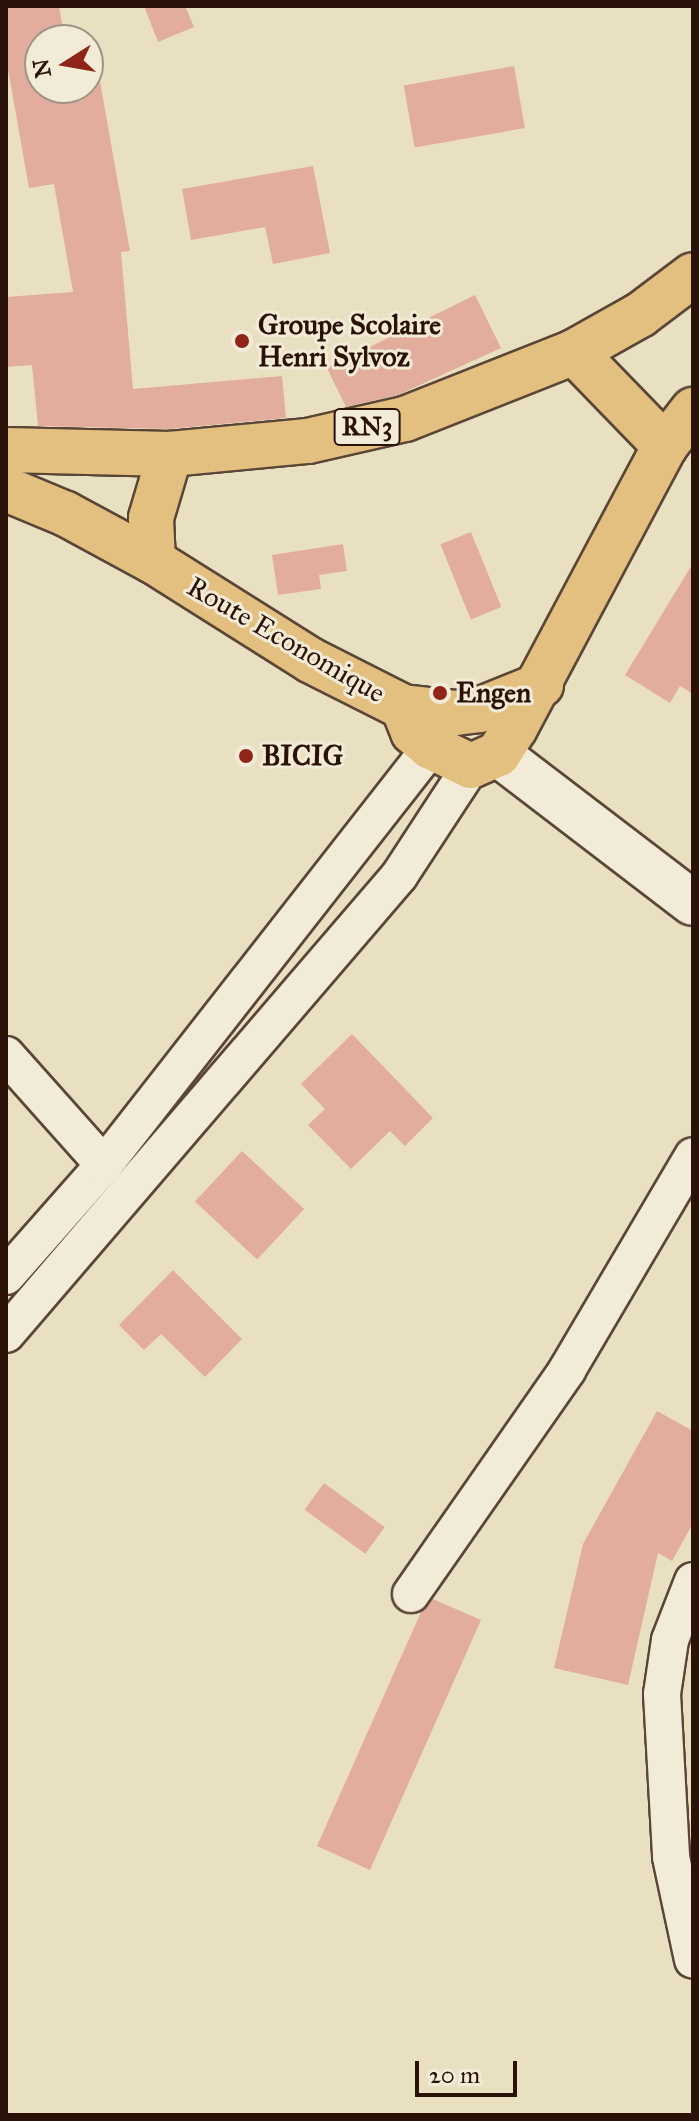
<!DOCTYPE html>
<html>
<head>
<meta charset="utf-8">
<style>
	body { margin:0 }
	#map { position:relative; width:699px; height:2121px; overflow:hidden; background:#e9e0c1; font-family:"IM FELL Great Primer",serif }
	div>[style] { position:absolute }
	.building>* { inset:0; background:#e2ad9c; transform-origin:0 0 }
	.roads { filter:drop-shadow(2px 0 #5a4637) drop-shadow(-2px 0 #5a4637) drop-shadow(0 2px #5a4637) drop-shadow(0 -2px #5a4637) }
	.minor>* { height:36px; margin:-18px; padding:0 18px; transform-origin:18px; border-radius:18px; background:#f1ebd7 }
	.tertiary>* { height:44px; margin:-22px; padding:0 22px; transform-origin:22px; border-radius:22px; background:#f1ebd7 }
	.trunk>* { height:44px; margin:-22px; padding:0 22px; transform-origin:22px; border-radius:22px; background:#e4c080 }
	.dots>* { width:22px; height:22px; translate:-50% -50%; box-sizing:border-box; border:4px solid #f1ebd7; border-radius:50% }
	span { translate:-50% -50%; white-space:nowrap; text-align:center; line-height:1.15; -webkit-text-stroke:6px #f1ebd7; paint-order:stroke }
	.shield-label span { padding:2px 6px; background:#f1ebd7; border:2px solid; border-radius:6px; -webkit-text-stroke-width:0 }
	.shield-label { font-size:26px; color:#2a1209; font-weight:700 }
	.poi-label { font-size:28px; color:#2a1209; font-weight:700 }
	.left { translate:0 -50%; text-align:left }
	.street-label { font-size:28px; color:#2a1209 }
	.frame { position:absolute; inset:0; border:8px solid #2a1209; pointer-events:none }
	.north { position:absolute; left:24px; top:24px; width:80px; height:80px; box-sizing:border-box; background:#f1ebd7; border:2px solid #a19485; border-radius:50%; rotate:259deg; font-size:22px; font-weight:700; line-height:32px; text-align:center; color:#2a1209 }
	.north::after { content:''; display:block; margin:auto; width:28px; height:36px; background:#8f2418; clip-path:polygon(50% 0,100% 100%,50% 72%,0 100%) }
	.scale { position:absolute; left:415px; top:2061px; width:102px; height:36px; box-sizing:border-box; border:4px solid #2a1209; border-top:0; padding-left:10px; font-size:24px; line-height:28px; white-space:nowrap; color:#2a1209; -webkit-text-stroke:6px #f1ebd7; paint-order:stroke }
</style>
</head>
<body>
<div id="map">
	<div class="building">
		<i style="clip-path:polygon(6px 6px,59px 6px,65px 40px,40px 40px,40px 88px,88px 88px,84px 40px,92px 36px,130px 251px,121px 252px,133px 389px,282px 376px,286px 418px,169px 429px,38px 426px,32px 365px,6px 367px,6px 297px,73px 292px,54px 184px,29px 188px,6px 58px)"></i>
		<i style="clip-path:polygon(144px 6px,185px 6px,194px 27px,158px 42px)"></i>
		<i style="left:514px;top:66px;width:63px;height:112px;rotate:80deg"></i>
		<i style="clip-path:polygon(313px 166px,330px 253px,273px 264px,265px 227px,191px 240px,182px 189px)"></i>
		<i style="clip-path:polygon(475px 295px,501px 348px,398px 395px,346px 407px,327px 368px)"></i>
		<i style="left:471px;top:532px;width:81px;height:33px;rotate:68deg"></i>
		<i style="clip-path:polygon(343px 544px,347px 571px,319px 575px,321px 589px,278px 595px,272px 555px)"></i>
		<i style="clip-path:polygon(693px 563px,693px 694px,680px 686px,670px 703px,625px 675px)"></i>
		<i style="clip-path:polygon(352px 1034px,433px 1118px,405px 1146px,390px 1131px,351px 1169px,308px 1125px,325px 1109px,301px 1084px)"></i>
		<i style="left:242px;top:1151px;width:85px;height:69px;rotate:43deg"></i>
		<i style="clip-path:polygon(173px 1270px,242px 1339px,205px 1377px,161px 1334px,144px 1350px,119px 1325px)"></i>
		<i style="clip-path:polygon(657px 1411px,693px 1431px,693px 1523px,672px 1561px,658px 1553px,628px 1685px,554px 1668px,583px 1544px)"></i>
		<i style="left:324px;top:1483px;width:75px;height:33px;rotate:36deg"></i>
		<i style="clip-path:polygon(433px 1599px,481px 1620px,370px 1870px,317px 1846px,421px 1612px)"></i>
	</div>
	<div class="roads">
		<div class="minor">
			<i style="left:6px;top:1055px;width:147px;rotate:48.3deg"></i>
			<i style="left:6px;top:1276px;width:148px;rotate:-48.6deg"></i>
			<i style="left:104px;top:1165px;width:531px;rotate:-51.96deg"></i>
			<i style="left:6px;top:1334px;width:604px;rotate:-49.37deg"></i>
			<i style="left:399px;top:876px;width:131px;rotate:-56.8deg"></i>
			<i style="left:693px;top:1581px;width:63px;rotate:111.3deg"></i>
			<i style="left:670px;top:1640px;width:55px;rotate:98.4deg"></i>
			<i style="left:662px;top:1694px;width:163px;rotate:86.8deg"></i>
			<i style="left:671px;top:1857px;width:105px;rotate:77.9deg"></i>
			<i style="left:411px;top:1594px;width:273px;rotate:-55.1deg"></i>
			<i style="left:567px;top:1370px;width:248px;rotate:-59.5deg"></i>
		</div>
		<div class="tertiary">
			<i style="left:498px;top:754px;width:245px;rotate:37.4deg"></i>
		</div>
		<div class="trunk">
			<i style="left:574px;top:352px;width:131px;rotate:45.9deg"></i>
			<i style="left:6px;top:450px;width:164px;rotate:1.4deg"></i>
			<i style="left:170px;top:454px;width:139px;rotate:-5.4deg"></i>
			<i style="left:308px;top:441px;width:99px;rotate:-12.8deg"></i>
			<i style="left:405px;top:419px;width:182px;rotate:-21.6deg"></i>
			<i style="left:574px;top:352px;width:76px;rotate:-29.3deg"></i>
			<i style="left:640px;top:315px;width:66px;rotate:-37deg"></i>
			<i style="left:6px;top:489px;width:65px;rotate:22.6deg"></i>
			<i style="left:66px;top:514px;width:99px;rotate:28.4deg"></i>
			<i style="left:153px;top:561px;width:186px;rotate:32.2deg"></i>
			<i style="left:310px;top:660px;width:104px;rotate:26.8deg"></i>
			<i style="left:403px;top:707px;width:27px;rotate:68deg"></i>
			<i style="left:413px;top:732px;width:23px;rotate:40deg"></i>
			<i style="left:431px;top:747px;width:44px;rotate:25.4deg"></i>
			<i style="left:471px;top:766px;width:30px;rotate:-24deg"></i>
			<i style="left:498px;top:754px;width:31px;rotate:-57deg"></i>
			<i style="left:515px;top:728px;width:319px;rotate:-62deg"></i>
			<i style="left:665px;top:446px;width:46px;rotate:-52.1deg"></i>
			<i style="left:153px;top:561px;width:43px;rotate:-92.7deg"></i>
			<i style="left:151px;top:518px;width:67px;rotate:-73.5deg"></i>
			<i style="left:403px;top:707px;width:52px;rotate:6.6deg"></i>
			<i style="left:455px;top:713px;width:24px;rotate:-7deg"></i>
			<i style="left:479px;top:710px;width:67px;rotate:-22deg"></i>
		</div>
	</div>
	<div class="dots">
		<i style="left:242px;top:341px;background:#8f2418"></i>
		<i style="left:440px;top:693px;background:#8f2418"></i>
		<i style="left:246px;top:756px;background:#8f2418"></i>
	</div>
	<div class="shield-label">
		<span style="left:367px;top:427px">RN3</span>
	</div>
	<div class="poi-label">
		<span class="left" style="left:258px;top:341px">Groupe Scolaire<br>Henri Sylvoz</span>
		<span class="left" style="left:456px;top:693px">Engen</span>
		<span class="left" style="left:262px;top:756px">BICIG</span>
	</div>
	<div class="street-label">
		<span style="left:286px;top:640px;rotate:30deg">Route Economique</span>
	</div>
	<div class="frame"></div>
	<div class="north">N</div>
	<div class="scale">20 m</div>
</div>
</body>
</html>
